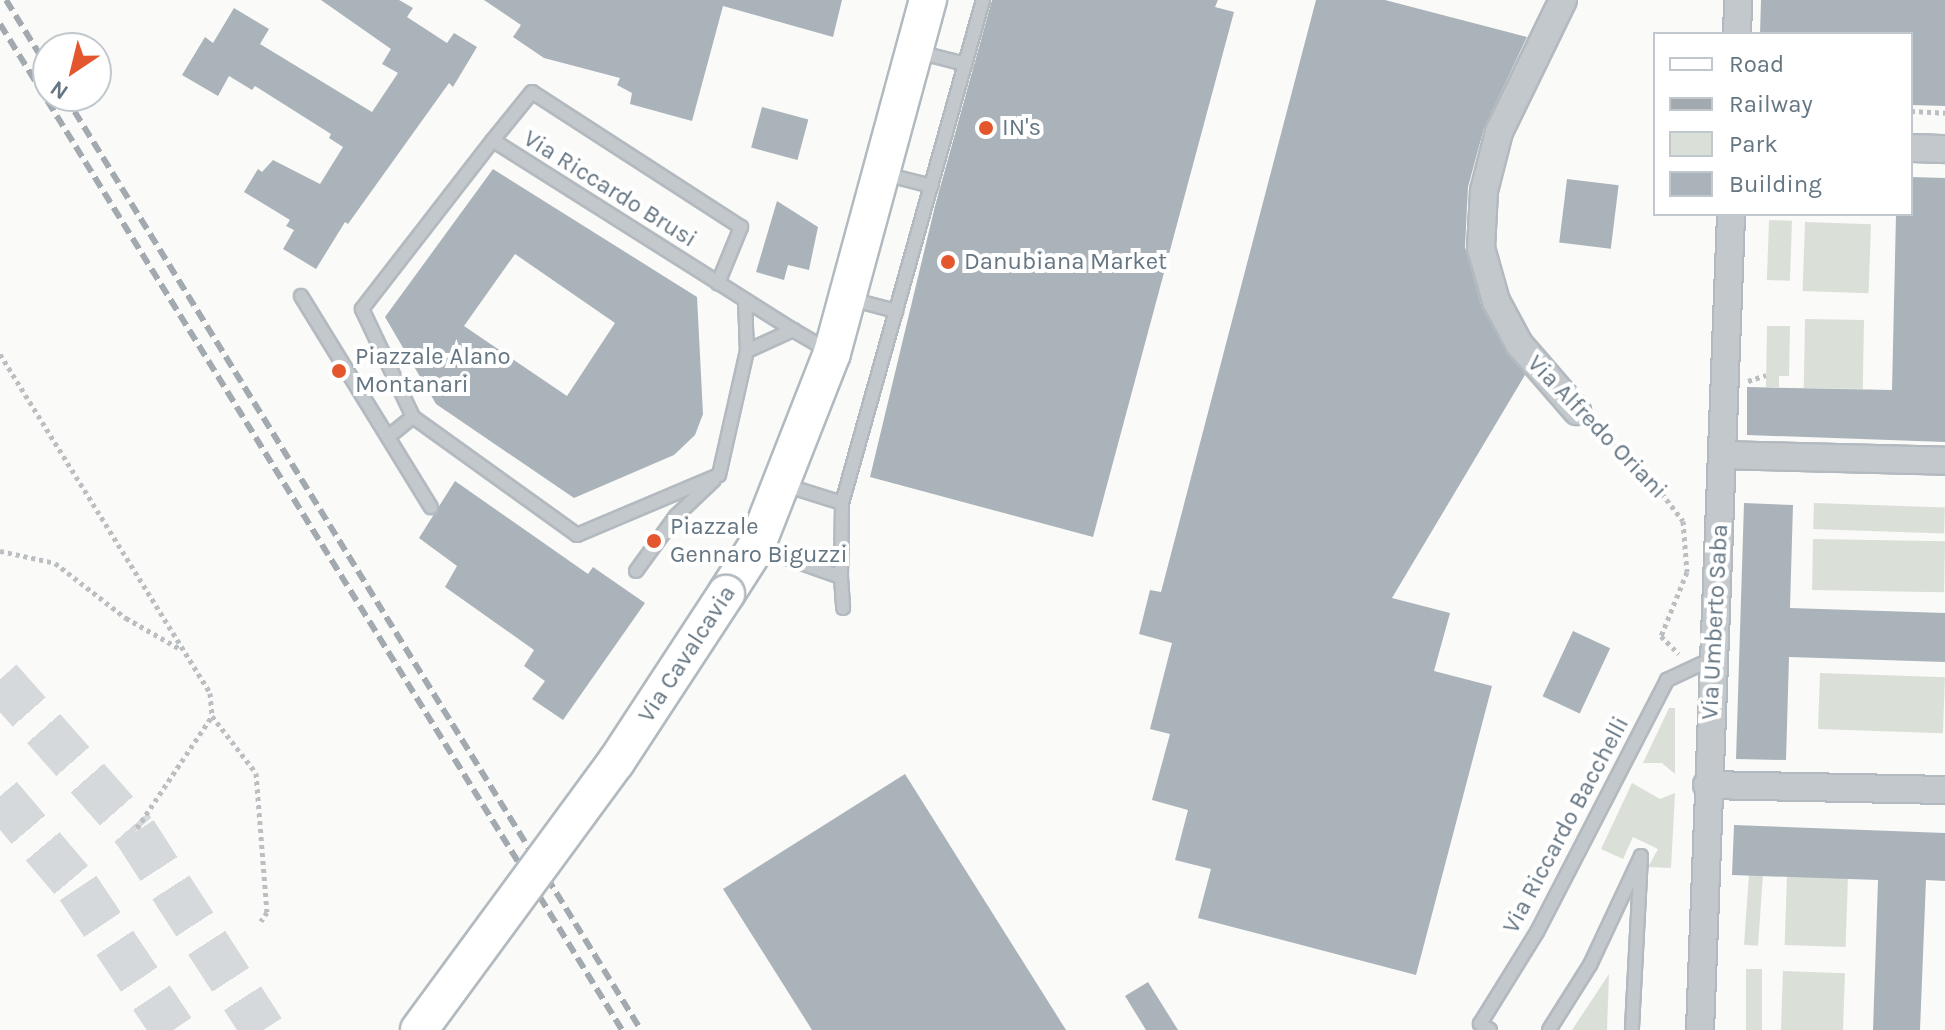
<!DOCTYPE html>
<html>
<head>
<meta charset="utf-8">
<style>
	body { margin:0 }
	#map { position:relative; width:1945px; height:1030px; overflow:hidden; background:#fafaf8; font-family:Karla,sans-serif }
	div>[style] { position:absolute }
	.green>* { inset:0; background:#dadfd7; transform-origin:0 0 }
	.building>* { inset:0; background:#aab3b9; transform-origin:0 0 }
	.highway-tunnel>* { height:44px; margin-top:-22px; transform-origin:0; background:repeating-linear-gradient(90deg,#d5d9db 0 44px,transparent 0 66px) }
	.path>* { height:5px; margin-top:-2.5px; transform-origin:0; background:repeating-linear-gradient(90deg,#bbbfc2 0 4px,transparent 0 8px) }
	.roads { filter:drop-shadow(2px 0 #b3babf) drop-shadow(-2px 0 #b3babf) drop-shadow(0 2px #b3babf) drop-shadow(0 -2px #b3babf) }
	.lane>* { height:12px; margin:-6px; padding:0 6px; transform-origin:6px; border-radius:6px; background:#c3c8cc }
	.street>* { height:26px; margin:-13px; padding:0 13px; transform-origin:13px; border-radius:13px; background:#c3c8cc }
	.secondary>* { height:36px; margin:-18px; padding:0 18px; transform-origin:18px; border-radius:18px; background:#fff }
	.rail>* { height:6px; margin-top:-3px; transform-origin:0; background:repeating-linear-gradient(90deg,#a2aab0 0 12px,transparent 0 18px) }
	.bridges { filter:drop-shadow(2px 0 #b3babf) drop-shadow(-2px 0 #b3babf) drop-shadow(0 2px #b3babf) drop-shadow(0 -2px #b3babf) }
	.secondary-bridge>* { height:36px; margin:-18px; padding:0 18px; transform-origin:18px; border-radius:18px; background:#fff }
	.dots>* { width:22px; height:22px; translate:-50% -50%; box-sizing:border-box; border:4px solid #fff; border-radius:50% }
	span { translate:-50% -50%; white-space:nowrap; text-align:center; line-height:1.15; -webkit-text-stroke:8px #fff; paint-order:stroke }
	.poi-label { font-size:24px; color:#657683 }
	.left { translate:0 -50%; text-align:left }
	.street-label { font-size:24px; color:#657683 }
	.legend { position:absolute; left:1653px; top:32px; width:260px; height:184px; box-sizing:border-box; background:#fff; border:2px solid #c1c8cd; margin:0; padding:10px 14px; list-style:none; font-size:24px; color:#657683 }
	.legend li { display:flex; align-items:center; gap:16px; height:40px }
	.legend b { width:40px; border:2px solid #c1c8cd }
	.north { position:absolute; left:32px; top:32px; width:80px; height:80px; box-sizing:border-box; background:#fff; border:2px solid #c1c8cd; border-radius:50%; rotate:215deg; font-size:22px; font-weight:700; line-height:32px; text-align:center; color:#657683 }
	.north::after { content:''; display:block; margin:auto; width:28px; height:36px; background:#e4572e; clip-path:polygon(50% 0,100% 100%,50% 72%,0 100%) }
</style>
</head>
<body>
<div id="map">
	<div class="green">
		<i style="left:1769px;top:220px;width:23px;height:60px;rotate:2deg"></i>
		<i style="left:1805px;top:222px;width:66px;height:69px;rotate:2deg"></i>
		<i style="left:1805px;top:319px;width:59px;height:69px;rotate:1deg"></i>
		<i style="clip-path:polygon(1767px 326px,1790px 326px,1789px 376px,1779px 376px,1779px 387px,1766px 387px)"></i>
		<i style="left:1814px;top:503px;width:131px;height:26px;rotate:2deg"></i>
		<i style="left:1813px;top:539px;width:132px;height:51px;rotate:1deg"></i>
		<i style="left:1820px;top:673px;width:125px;height:56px;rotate:2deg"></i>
		<i style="clip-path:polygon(1669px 708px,1675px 708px,1675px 774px,1662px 763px,1643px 763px)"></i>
		<i style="clip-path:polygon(1632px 783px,1660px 799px,1675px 793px,1671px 868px,1648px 867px,1658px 849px,1633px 837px,1623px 859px,1601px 849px)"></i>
		<i style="left:1749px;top:874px;width:14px;height:71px;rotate:4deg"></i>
		<i style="left:1787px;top:876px;width:61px;height:69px;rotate:2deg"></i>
		<i style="left:1746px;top:969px;width:16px;height:61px"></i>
		<i style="left:1783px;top:971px;width:62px;height:59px;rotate:2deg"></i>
		<i style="clip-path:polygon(1609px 974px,1607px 1030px,1572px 1030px)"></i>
	</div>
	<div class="building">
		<i style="clip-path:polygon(321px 0,399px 0,413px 8px,407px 17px,447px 43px,454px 33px,477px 47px,453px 87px,449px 83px,348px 224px,345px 222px,316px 269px,283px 249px,294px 230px,286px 226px,290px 220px,244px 192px,258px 169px,262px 172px,273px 160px,320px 184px,343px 147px,329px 138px,331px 134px,255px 86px,252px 90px,229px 76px,218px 96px,182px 75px,205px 37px,213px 43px,234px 8px,269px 29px,260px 44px,372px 112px,398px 73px,382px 64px,391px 49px)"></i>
		<i style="clip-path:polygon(484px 0,842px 0,833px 37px,723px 6px,692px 121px,630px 104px,632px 93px,617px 85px,620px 78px,544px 58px,513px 37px,521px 25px)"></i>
		<i style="clip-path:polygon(992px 0,1218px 0,1215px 7px,1234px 12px,1093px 537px,870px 477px,935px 206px)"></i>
		<i style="clip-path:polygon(1316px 0,1385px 0,1527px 37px,1484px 128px,1468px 187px,1465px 247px,1482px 308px,1525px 375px,1392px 598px,1450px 613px,1434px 671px,1492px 686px,1416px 975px,1198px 918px,1211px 869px,1175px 860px,1188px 810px,1152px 800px,1170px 734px,1150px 729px,1172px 643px,1139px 634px,1150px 590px,1161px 592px)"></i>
		<i style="clip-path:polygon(1761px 0,1945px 0,1945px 106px,1911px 105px,1911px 34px,1760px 34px)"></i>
		<i style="left:762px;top:107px;width:48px;height:42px;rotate:15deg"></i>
		<i style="clip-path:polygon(evenodd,493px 169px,697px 297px,703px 414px,695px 435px,674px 455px,574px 498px,436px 404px,385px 317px,493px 169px,515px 254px,615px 323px,567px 396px,464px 326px,515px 254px)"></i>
		<i style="clip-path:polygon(1911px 177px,1945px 178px,1945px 442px,1747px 435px,1747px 387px,1892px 390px,1896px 214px,1911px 214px)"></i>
		<i style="left:1567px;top:179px;width:52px;height:64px;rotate:7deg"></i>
		<i style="clip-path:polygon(777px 201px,818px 227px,809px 270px,788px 265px,784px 280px,756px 272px)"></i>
		<i style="clip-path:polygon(455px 481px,588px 574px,593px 567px,645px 603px,563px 720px,532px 699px,545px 681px,524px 666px,534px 650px,445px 587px,457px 566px,419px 538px)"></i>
		<i style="clip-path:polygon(1744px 503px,1793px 505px,1790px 608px,1945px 613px,1945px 662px,1789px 657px,1786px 760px,1736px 759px)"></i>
		<i style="left:1573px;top:631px;width:41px;height:72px;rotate:25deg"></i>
		<i style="clip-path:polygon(905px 774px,1066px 1030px,812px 1030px,723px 889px)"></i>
		<i style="clip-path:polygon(1734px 825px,1945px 833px,1945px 881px,1926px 880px,1920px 1030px,1873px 1030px,1878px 880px,1732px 875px)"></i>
		<i style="clip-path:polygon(1148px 982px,1178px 1030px,1146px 1030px,1125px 996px)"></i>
	</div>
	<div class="highway-tunnel">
		<i style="left:0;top:679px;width:204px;rotate:48.6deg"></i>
		<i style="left:135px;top:832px;width:236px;rotate:57.1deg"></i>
		<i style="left:0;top:796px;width:121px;rotate:49.7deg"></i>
		<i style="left:78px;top:888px;width:171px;rotate:56.2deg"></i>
	</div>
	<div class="path">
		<i style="left:1911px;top:111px;width:34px;rotate:3deg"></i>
		<i style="left:0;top:354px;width:399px;rotate:58.2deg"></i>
		<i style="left:210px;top:693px;width:23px;rotate:85deg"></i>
		<i style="left:212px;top:716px;width:72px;rotate:52.3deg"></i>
		<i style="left:256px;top:773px;width:139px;rotate:85.5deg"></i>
		<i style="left:267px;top:912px;width:11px;rotate:124deg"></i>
		<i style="left:1748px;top:381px;width:19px;rotate:-18deg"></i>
		<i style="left:1595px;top:428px;width:69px;rotate:41.5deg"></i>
		<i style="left:1647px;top:474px;width:59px;rotate:52.5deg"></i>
		<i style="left:1683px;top:521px;width:51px;rotate:85.5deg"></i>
		<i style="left:1687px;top:572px;width:69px;rotate:112.1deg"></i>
		<i style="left:1661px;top:636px;width:25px;rotate:45deg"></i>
		<i style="left:0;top:551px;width:56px;rotate:12.3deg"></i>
		<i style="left:55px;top:563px;width:90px;rotate:37.8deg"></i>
		<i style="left:126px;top:618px;width:64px;rotate:29.7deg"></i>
		<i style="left:137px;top:828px;width:135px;rotate:-56.2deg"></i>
	</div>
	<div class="roads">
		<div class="lane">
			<i style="left:918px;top:52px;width:49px;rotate:14.3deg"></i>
			<i style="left:493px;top:140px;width:62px;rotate:-50.9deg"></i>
			<i style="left:532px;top:92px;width:249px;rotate:32.9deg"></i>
			<i style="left:741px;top:227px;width:61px;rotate:112.3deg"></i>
			<i style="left:884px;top:174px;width:49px;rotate:14deg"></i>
			<i style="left:301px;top:296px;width:248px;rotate:58.4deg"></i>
			<i style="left:850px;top:299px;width:48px;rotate:14.6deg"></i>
			<i style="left:745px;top:300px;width:51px;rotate:87.8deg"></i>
			<i style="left:793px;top:330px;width:355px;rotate:-147.7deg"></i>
			<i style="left:493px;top:140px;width:214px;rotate:127.8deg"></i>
			<i style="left:362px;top:309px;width:119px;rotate:64.7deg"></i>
			<i style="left:413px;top:417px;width:202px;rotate:35.7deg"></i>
			<i style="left:577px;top:535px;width:154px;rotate:-22.9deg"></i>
			<i style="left:719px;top:475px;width:127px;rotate:-77.3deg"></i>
			<i style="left:747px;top:351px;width:51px;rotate:-24.5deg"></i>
			<i style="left:793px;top:330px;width:42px;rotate:30.3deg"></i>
			<i style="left:388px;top:437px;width:32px;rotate:-39deg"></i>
			<i style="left:842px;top:503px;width:522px;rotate:-74.34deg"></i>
			<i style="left:759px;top:548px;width:87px;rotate:19.5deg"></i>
			<i style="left:841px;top:577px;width:74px;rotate:-89.2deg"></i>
			<i style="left:842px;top:503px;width:60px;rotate:-162.5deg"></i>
			<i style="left:636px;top:571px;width:68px;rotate:-54deg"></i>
			<i style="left:676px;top:516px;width:52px;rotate:-43.5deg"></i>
			<i style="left:841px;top:577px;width:31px;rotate:86deg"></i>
			<i style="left:1490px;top:1030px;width:12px;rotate:-149deg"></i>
			<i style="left:1480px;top:1024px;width:108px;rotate:-58.2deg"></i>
			<i style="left:1537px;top:932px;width:284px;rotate:-62.7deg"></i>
			<i style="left:1667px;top:680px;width:52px;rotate:-25.1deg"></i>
			<i style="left:1549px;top:1030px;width:77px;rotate:-57.8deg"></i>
			<i style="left:1590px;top:965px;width:120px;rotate:-64.9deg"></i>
			<i style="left:1641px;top:856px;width:174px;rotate:93deg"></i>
		</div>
		<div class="street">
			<i style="left:1563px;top:0;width:147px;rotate:115.9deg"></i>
			<i style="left:1499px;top:132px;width:61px;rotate:104.3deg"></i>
			<i style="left:1484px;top:191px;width:57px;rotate:93deg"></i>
			<i style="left:1481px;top:248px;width:55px;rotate:74.2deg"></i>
			<i style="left:1496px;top:301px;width:49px;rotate:61.9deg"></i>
			<i style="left:1519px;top:344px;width:89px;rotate:49.1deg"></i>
			<i style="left:1737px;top:34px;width:34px;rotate:-88deg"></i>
			<i style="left:1911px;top:148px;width:34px;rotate:2deg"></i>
			<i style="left:1723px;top:455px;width:222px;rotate:1.5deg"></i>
			<i style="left:1707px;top:785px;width:238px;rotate:1.2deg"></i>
			<i style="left:1700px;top:1030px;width:817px;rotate:-87.82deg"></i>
		</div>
		<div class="secondary">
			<i style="left:726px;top:594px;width:56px;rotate:-57.4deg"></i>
			<i style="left:756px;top:547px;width:208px;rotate:-68.6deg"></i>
			<i style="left:832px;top:353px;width:366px;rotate:-74.8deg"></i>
		</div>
	</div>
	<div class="rail">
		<i style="left:6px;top:0;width:80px;rotate:58.3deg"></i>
		<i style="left:0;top:24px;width:1183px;rotate:58.27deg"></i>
		<i style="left:65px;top:96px;width:1097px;rotate:58.34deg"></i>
	</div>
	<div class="bridges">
		<div class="secondary-bridge">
			<i style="left:419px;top:1030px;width:333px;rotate:-53.7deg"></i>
			<i style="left:616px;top:762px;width:201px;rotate:-56.8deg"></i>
		</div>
	</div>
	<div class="dots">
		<i style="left:986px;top:128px;background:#e4572e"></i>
		<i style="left:948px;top:262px;background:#e4572e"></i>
		<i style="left:339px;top:371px;background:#e4572e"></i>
		<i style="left:654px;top:541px;background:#e4572e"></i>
	</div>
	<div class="poi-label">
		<span class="left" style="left:1002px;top:128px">IN's</span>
		<span class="left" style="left:964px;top:262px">Danubiana Market</span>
		<span class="left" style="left:355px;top:371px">Piazzale Alano<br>Montanari</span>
		<span class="left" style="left:670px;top:541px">Piazzale<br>Gennaro Biguzzi</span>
	</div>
	<div class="street-label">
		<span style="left:610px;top:189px;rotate:32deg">Via Riccardo Brusi</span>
		<span style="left:1597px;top:427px;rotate:46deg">Via Alfredo Oriani</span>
		<span style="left:1715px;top:622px;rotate:-87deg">Via Umberto Saba</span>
		<span style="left:687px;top:654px;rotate:-57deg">Via Cavalcavia</span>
		<span style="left:1566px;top:825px;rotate:-62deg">Via Riccardo Bacchelli</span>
	</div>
	<ul class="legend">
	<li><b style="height:10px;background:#fff"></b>Road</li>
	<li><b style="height:10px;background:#a2aab0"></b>Railway</li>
	<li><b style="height:22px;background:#dadfd7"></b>Park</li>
	<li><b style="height:22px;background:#aab3b9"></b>Building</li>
	</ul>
	<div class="north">N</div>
</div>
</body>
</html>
